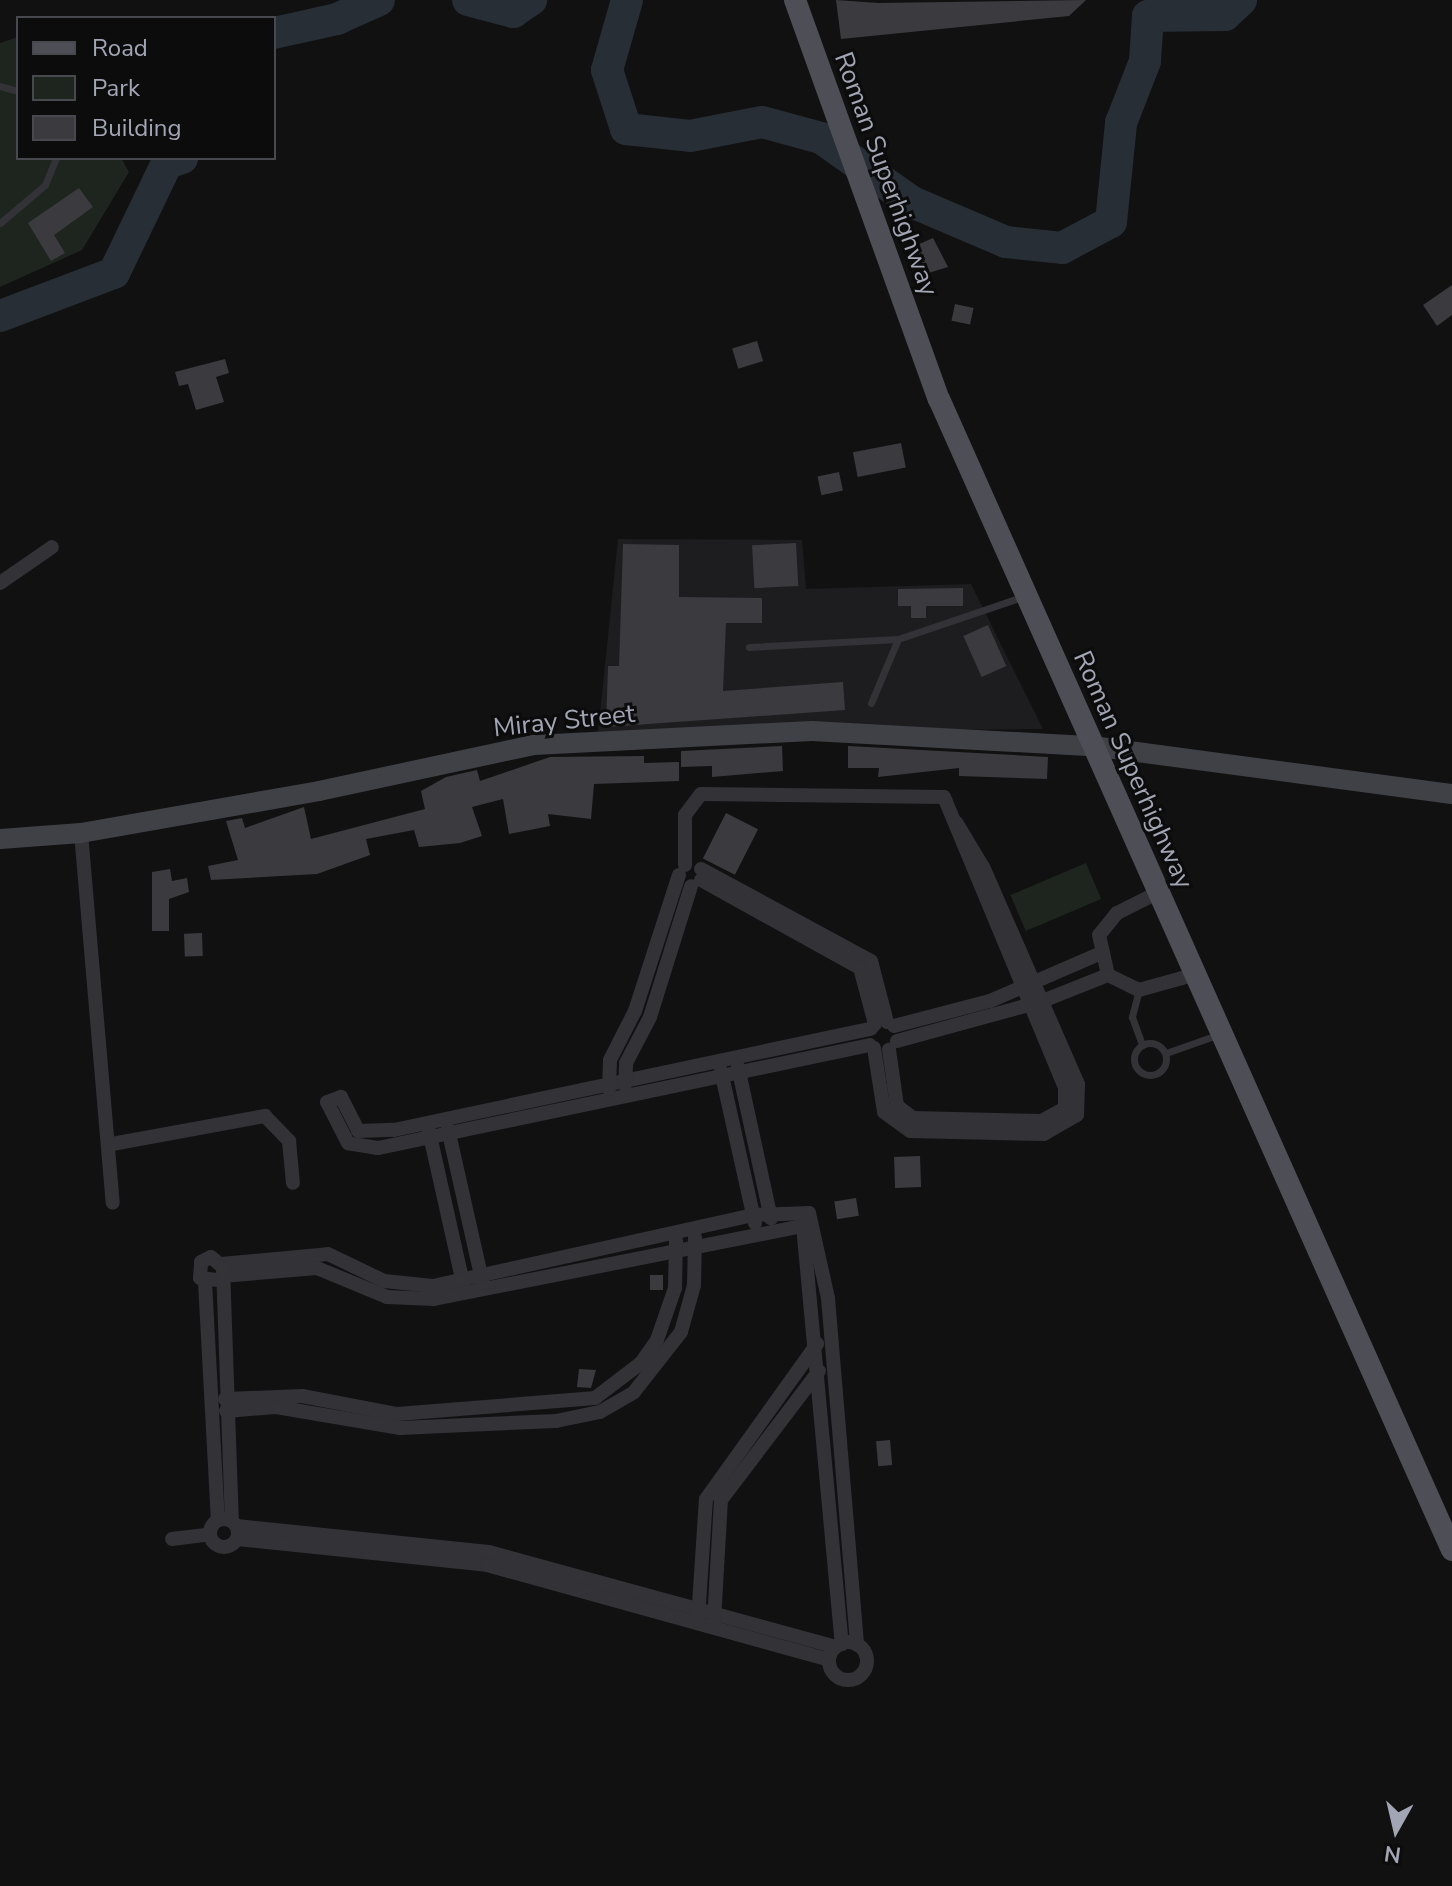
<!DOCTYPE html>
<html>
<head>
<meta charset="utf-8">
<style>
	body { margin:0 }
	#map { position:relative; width:1452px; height:1886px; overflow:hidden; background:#111112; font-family:"Nunito Sans",sans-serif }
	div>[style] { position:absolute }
	.built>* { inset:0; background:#1d1d1f }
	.green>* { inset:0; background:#1d251e; transform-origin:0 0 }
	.river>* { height:32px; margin:-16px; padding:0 16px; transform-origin:16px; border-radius:16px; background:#272e36 }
	.building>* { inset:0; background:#3b3b3f; transform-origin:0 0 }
	.lane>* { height:7px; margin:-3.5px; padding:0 3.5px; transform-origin:3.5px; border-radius:3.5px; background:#323237 }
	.lane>.ring { margin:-3.5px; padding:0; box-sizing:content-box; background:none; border:7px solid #323237; border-radius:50% }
	.street>* { height:14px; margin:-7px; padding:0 7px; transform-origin:7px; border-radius:7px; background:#323237 }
	.street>.ring { margin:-7px; padding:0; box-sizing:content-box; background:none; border:14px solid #323237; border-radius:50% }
	.secondary>* { height:20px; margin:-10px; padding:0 10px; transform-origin:10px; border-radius:10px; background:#404147 }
	.primary>* { height:22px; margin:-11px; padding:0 11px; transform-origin:11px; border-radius:11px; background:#4e4f56 }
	span { translate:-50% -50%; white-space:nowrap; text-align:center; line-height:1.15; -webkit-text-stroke:6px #0c0c0d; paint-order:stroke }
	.street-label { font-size:26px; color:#a2a5b3 }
	.legend { position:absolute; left:16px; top:16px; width:260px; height:144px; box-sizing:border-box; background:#0c0c0d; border:2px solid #48494f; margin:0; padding:10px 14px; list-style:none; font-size:24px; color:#a2a5b3 }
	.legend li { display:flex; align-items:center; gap:16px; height:40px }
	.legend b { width:40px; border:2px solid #48494f }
	.north { position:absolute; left:1356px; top:1790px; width:80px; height:80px; -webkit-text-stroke:6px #0c0c0d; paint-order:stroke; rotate:188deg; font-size:22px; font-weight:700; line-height:32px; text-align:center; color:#a2a5b3 }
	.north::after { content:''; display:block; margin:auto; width:28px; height:36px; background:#a2a5b3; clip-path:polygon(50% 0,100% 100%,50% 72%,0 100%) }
</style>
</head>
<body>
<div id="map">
	<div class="built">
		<i style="clip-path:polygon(618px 539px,802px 540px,806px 589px,971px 584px,1043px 729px,598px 733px)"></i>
	</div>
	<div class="green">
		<i style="clip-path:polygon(18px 37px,18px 158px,121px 158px,129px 172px,82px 250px,0 287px,0 43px)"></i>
		<i style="left:1086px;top:863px;width:39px;height:82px;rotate:67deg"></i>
	</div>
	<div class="river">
		<i style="left:468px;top:0;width:47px;rotate:14.9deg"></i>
		<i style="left:513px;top:12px;width:22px;rotate:-34deg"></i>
		<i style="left:627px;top:0;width:73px;rotate:105.9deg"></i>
		<i style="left:607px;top:70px;width:62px;rotate:72.1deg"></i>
		<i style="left:626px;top:129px;width:64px;rotate:6.2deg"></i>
		<i style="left:690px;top:136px;width:73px;rotate:-11deg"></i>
		<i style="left:762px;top:122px;width:61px;rotate:15.2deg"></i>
		<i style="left:821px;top:138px;width:111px;rotate:35.1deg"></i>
		<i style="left:912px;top:202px;width:102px;rotate:23.1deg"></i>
		<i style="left:1006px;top:242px;width:56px;rotate:6.1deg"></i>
		<i style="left:1062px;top:248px;width:55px;rotate:-28deg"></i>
		<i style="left:1111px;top:222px;width:100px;rotate:-84.2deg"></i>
		<i style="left:1121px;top:123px;width:66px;rotate:-68.8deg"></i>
		<i style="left:1145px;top:61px;width:45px;rotate:-86.2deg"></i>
		<i style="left:1148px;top:16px;width:77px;rotate:-0.7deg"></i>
		<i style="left:1225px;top:15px;width:22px;rotate:-43deg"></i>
		<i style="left:274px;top:33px;width:65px;rotate:-12.5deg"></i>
		<i style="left:337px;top:19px;width:46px;rotate:-24.3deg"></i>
		<i style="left:0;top:316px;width:122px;rotate:-20.7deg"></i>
		<i style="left:114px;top:273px;width:122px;rotate:-64.3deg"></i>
		<i style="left:167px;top:163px;width:16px;rotate:-18deg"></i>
	</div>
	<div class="building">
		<i style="clip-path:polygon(836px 0,878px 3px,1086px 0,1069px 16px,841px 39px)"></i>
		<i style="clip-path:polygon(79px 188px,93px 207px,54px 235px,65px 253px,51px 261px,28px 223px)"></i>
		<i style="clip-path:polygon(933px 238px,948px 267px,919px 276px,908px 249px)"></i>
		<i style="clip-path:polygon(1452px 285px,1452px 315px,1437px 326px,1423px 305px)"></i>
		<i style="left:955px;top:304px;width:19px;height:17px;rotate:12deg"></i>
		<i style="left:757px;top:341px;width:21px;height:26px;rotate:73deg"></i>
		<i style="clip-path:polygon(225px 359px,229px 373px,216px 377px,224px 402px,196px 410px,188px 384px,179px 386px,175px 372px)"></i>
		<i style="left:901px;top:443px;width:25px;height:49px;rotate:79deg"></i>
		<i style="left:839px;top:472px;width:19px;height:22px;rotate:78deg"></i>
		<i style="left:796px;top:543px;width:43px;height:44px;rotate:87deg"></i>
		<i style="clip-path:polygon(623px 544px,679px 545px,679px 597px,762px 598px,762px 623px,726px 623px,723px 691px,843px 682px,845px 710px,606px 727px,608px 666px,619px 666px)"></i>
		<i style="clip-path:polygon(963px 588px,963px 606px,926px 606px,926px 618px,911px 618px,911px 606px,898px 606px,898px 589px)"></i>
		<i style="left:988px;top:625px;width:45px;height:27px;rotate:66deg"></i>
		<i style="clip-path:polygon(782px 746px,783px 771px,712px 777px,712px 766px,681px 767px,681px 751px)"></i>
		<i style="clip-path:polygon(848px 746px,1048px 757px,1047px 779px,959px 776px,959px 768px,878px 777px,879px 768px,848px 768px)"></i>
		<i style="clip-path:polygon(644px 756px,644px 763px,679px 762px,679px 781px,594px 784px,591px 819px,548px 814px,550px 826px,509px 834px,503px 799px,472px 807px,482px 836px,460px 843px,419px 847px,414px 830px,366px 839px,370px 855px,317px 874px,211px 880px,208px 866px,238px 860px,226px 821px,242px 818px,245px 828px,304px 807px,311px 839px,425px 809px,421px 791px,446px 777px,477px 770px,480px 781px,550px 757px)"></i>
		<i style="left:726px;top:813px;width:36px;height:51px;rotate:27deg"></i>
		<i style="clip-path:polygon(170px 869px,172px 881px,187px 878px,189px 892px,169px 899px,169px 931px,152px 931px,152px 872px)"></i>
		<i style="left:202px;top:933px;width:23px;height:18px;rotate:88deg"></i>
		<i style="left:920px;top:1156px;width:31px;height:26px;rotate:88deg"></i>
		<i style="left:856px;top:1198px;width:18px;height:22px;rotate:81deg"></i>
		<i style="left:650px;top:1275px;width:13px;height:15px"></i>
		<i style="clip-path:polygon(579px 1369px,596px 1370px,591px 1388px,577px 1387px)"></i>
		<i style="left:890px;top:1440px;width:25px;height:14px;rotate:85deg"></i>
	</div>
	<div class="lane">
		<i style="left:0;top:86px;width:19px;rotate:16deg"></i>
		<i style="left:0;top:223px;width:59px;rotate:-40.2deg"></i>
		<i style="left:45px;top:185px;width:29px;rotate:-68deg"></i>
		<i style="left:749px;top:647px;width:149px;rotate:-3.1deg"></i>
		<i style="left:898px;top:639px;width:131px;rotate:-18.7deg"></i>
		<i style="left:871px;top:703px;width:69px;rotate:-67.1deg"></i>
		<i style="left:1139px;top:990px;width:28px;rotate:105deg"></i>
		<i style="left:1132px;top:1017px;width:30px;rotate:70deg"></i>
		<i class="ring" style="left:1134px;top:1043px;width:25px;height:25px"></i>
		<i style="left:1166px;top:1053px;width:57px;rotate:-19.4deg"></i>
	</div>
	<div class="street">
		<i style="left:0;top:583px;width:63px;rotate:-34.7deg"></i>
		<i style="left:81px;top:833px;width:371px;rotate:85.1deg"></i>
		<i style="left:685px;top:865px;width:50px;rotate:-90deg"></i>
		<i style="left:685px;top:815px;width:26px;rotate:-53deg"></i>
		<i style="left:701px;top:794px;width:243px;rotate:0.7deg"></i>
		<i style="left:944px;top:797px;width:315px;rotate:67.4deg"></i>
		<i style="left:1065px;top:1088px;width:20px;rotate:90deg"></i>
		<i style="left:1065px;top:1108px;width:26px;rotate:151deg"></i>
		<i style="left:1042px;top:1121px;width:129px;rotate:-178.7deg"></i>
		<i style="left:913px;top:1118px;width:20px;rotate:-143deg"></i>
		<i style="left:897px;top:1106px;width:57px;rotate:-98.1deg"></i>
		<i style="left:701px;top:869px;width:193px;rotate:28.4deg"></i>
		<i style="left:871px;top:961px;width:63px;rotate:75.3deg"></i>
		<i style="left:701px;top:880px;width:182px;rotate:29deg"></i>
		<i style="left:860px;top:968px;width:58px;rotate:75deg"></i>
		<i style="left:1157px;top:893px;width:45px;rotate:153.4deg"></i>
		<i style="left:1117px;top:913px;width:28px;rotate:129deg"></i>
		<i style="left:1099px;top:935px;width:41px;rotate:77.3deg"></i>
		<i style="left:1108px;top:975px;width:34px;rotate:26deg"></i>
		<i style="left:1139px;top:990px;width:56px;rotate:-15.5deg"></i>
		<i style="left:894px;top:1026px;width:99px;rotate:-14.6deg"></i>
		<i style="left:990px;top:1001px;width:119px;rotate:-23.3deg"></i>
		<i style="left:897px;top:1041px;width:148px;rotate:-15.3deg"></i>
		<i style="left:1040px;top:1002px;width:73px;rotate:-21.7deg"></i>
		<i style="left:870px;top:1045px;width:503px;rotate:168.18deg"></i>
		<i style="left:378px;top:1148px;width:30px;rotate:-171deg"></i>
		<i style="left:348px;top:1143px;width:46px;rotate:-117.1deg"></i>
		<i style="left:327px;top:1102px;width:15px;rotate:-20deg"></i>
		<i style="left:341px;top:1097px;width:38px;rotate:63deg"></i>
		<i style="left:358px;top:1131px;width:36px;rotate:-2deg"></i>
		<i style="left:394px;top:1130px;width:488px;rotate:-12deg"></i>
		<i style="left:874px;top:1048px;width:65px;rotate:81.1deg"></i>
		<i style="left:884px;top:1112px;width:32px;rotate:36deg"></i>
		<i style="left:910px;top:1131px;width:134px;rotate:1.3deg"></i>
		<i style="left:1044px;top:1134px;width:38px;rotate:-30deg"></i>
		<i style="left:1077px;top:1115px;width:31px;rotate:-88deg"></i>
		<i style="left:1078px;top:1084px;width:237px;rotate:-113.6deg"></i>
		<i style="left:983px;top:867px;width:52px;rotate:-121deg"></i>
		<i style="left:738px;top:1067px;width:155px;rotate:77.7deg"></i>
		<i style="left:721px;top:1071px;width:156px;rotate:77.4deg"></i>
		<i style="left:625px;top:1085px;width:22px;rotate:-87deg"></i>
		<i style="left:626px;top:1063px;width:52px;rotate:-62.4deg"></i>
		<i style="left:650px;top:1017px;width:137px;rotate:-72.6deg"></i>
		<i style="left:609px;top:1089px;width:29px;rotate:-88deg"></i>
		<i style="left:610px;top:1060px;width:55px;rotate:-63deg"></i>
		<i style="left:635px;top:1011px;width:143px;rotate:-72.1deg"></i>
		<i style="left:448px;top:1129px;width:159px;rotate:77.3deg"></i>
		<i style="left:429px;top:1131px;width:160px;rotate:77.4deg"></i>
		<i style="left:112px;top:1144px;width:156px;rotate:-10.4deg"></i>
		<i style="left:265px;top:1116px;width:35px;rotate:46deg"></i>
		<i style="left:289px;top:1141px;width:42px;rotate:84.6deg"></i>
		<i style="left:221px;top:1264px;width:107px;rotate:-5.3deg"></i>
		<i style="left:328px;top:1254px;width:62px;rotate:25.7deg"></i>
		<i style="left:384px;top:1281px;width:49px;rotate:5.8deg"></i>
		<i style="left:433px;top:1286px;width:328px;rotate:-12.5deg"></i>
		<i style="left:753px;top:1215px;width:56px;rotate:-2deg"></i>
		<i style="left:809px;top:1213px;width:87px;rotate:77.4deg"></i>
		<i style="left:828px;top:1298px;width:348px;rotate:85.2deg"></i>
		<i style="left:222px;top:1276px;width:95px;rotate:-4.8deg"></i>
		<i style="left:317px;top:1268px;width:76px;rotate:22.5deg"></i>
		<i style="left:387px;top:1297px;width:47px;rotate:2.4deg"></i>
		<i style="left:434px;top:1299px;width:376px;rotate:-11.2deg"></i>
		<i style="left:803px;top:1226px;width:420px;rotate:84.7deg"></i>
		<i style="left:218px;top:1280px;width:18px;rotate:-174deg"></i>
		<i style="left:200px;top:1278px;width:16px;rotate:-86deg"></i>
		<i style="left:201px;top:1262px;width:11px;rotate:-27deg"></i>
		<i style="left:211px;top:1257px;width:16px;rotate:40deg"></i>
		<i style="left:223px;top:1267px;width:254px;rotate:88deg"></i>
		<i style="left:205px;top:1282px;width:238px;rotate:86.9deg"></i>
		<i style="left:225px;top:1399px;width:77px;rotate:-2.2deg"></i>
		<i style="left:302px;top:1396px;width:97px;rotate:10.7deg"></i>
		<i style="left:397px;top:1414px;width:199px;rotate:-4.6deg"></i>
		<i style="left:595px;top:1398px;width:58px;rotate:-37.3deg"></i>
		<i style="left:641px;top:1363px;width:28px;rotate:-55deg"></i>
		<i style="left:657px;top:1340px;width:55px;rotate:-70.9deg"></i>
		<i style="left:675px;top:1288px;width:48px;rotate:-88.8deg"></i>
		<i style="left:226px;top:1411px;width:50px;rotate:-4.6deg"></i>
		<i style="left:276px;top:1407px;width:126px;rotate:9.6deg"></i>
		<i style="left:400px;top:1428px;width:156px;rotate:-2.6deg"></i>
		<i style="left:556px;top:1421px;width:45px;rotate:-11.6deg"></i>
		<i style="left:600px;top:1412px;width:39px;rotate:-30deg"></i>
		<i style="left:634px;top:1392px;width:76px;rotate:-51.9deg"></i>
		<i style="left:681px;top:1332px;width:49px;rotate:-74.5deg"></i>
		<i style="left:694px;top:1285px;width:48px;rotate:-88.8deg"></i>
		<i class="ring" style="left:210px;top:1519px;width:14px;height:14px"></i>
		<i style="left:237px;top:1526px;width:253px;rotate:5.9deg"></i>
		<i style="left:489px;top:1552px;width:360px;rotate:15.3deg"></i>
		<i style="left:172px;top:1539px;width:38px;rotate:-7deg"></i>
		<i style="left:237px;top:1539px;width:251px;rotate:5.9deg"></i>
		<i style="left:487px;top:1565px;width:355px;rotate:15.5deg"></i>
		<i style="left:698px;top:1619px;width:120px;rotate:-86.2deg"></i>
		<i style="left:706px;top:1499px;width:191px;rotate:-54.4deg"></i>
		<i style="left:714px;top:1621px;width:121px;rotate:-86.7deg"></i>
		<i style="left:721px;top:1500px;width:162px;rotate:-52.8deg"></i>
		<i class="ring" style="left:829px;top:1642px;width:24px;height:24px"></i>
	</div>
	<div class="secondary">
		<i style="left:0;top:839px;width:81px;rotate:-4.2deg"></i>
		<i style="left:81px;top:833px;width:242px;rotate:-10deg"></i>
		<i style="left:319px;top:791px;width:220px;rotate:-12.1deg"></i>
		<i style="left:534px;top:745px;width:278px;rotate:-2.9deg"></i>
		<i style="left:812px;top:731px;width:280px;rotate:3.1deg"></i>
		<i style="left:1092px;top:746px;width:363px;rotate:7.6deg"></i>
	</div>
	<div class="primary">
		<i style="left:795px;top:0;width:424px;rotate:70.2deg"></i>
		<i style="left:939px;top:399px;width:1260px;rotate:65.98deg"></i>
	</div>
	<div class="street-label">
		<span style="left:886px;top:174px;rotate:70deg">Roman Superhighway</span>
		<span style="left:564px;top:721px;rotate:-6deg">Miray Street</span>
		<span style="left:1133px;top:770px;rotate:66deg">Roman Superhighway</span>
	</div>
	<ul class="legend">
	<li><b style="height:10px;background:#4e4f56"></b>Road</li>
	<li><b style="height:22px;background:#1d251e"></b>Park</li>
	<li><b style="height:22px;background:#3b3b3f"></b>Building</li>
	</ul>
	<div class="north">N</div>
</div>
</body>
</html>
